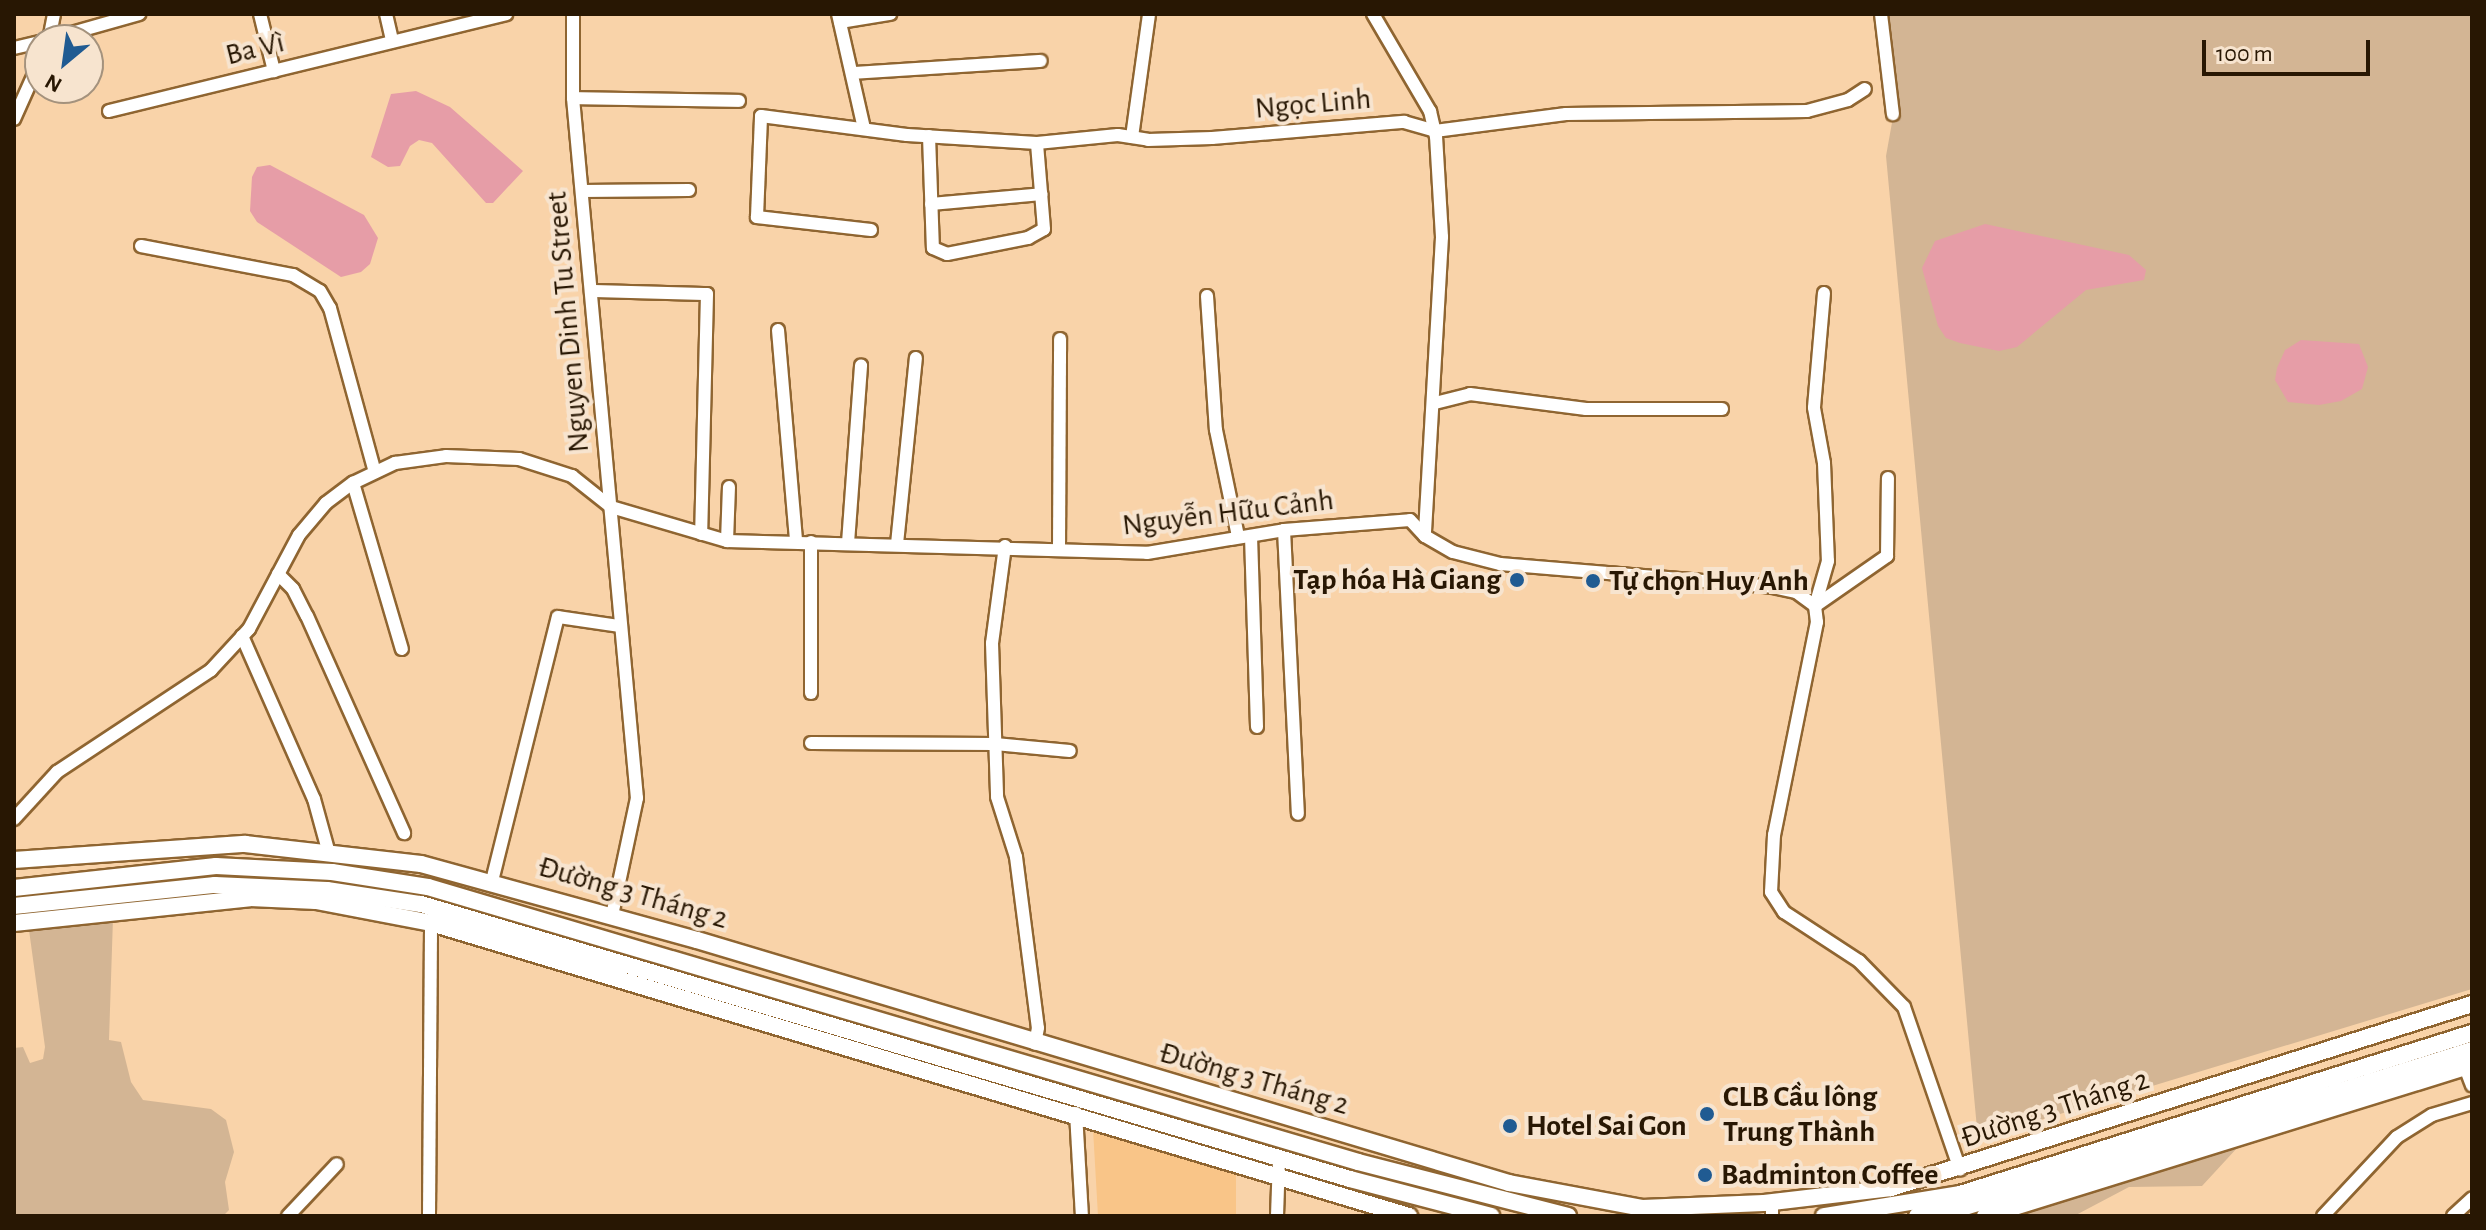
<!DOCTYPE html>
<html>
<head>
<meta charset="utf-8">
<style>
	body { margin:0 }
	#map { position:relative; width:2486px; height:1230px; overflow:hidden; background:#f9d3a9; font-family:"Alegreya Sans",sans-serif }
	div>[style] { position:absolute }
	.built>* { inset:0; background:#f9c588 }
	.green>* { inset:0; background:#d3b594 }
	.water>* { inset:0; background:#e69da7 }
	.roads { filter:drop-shadow(2px 0 #8f6531) drop-shadow(-2px 0 #8f6531) drop-shadow(0 2px #8f6531) drop-shadow(0 -2px #8f6531) }
	.minor>* { height:12px; margin:-6px; padding:0 6px; transform-origin:6px; border-radius:6px; background:#fff }
	.major>* { height:16px; margin:-8px; padding:0 8px; transform-origin:8px; border-radius:8px; background:#fff }
	.dots>* { width:22px; height:22px; translate:-50% -50%; box-sizing:border-box; border:4px solid #f7e4cf; border-radius:50% }
	span { translate:-50% -50%; white-space:nowrap; text-align:center; line-height:1.15; -webkit-text-stroke:8px #f7e4cf; paint-order:stroke }
	.street-label { font-size:30px; color:#281703 }
	.poi-label { font-size:30px; color:#281703; font-weight:700 }
	.right { translate:-100% -50%; text-align:right }
	.left { translate:0 -50%; text-align:left }
	.frame { position:absolute; inset:0; border:16px solid #281703; pointer-events:none }
	.north { position:absolute; left:24px; top:24px; width:80px; height:80px; box-sizing:border-box; background:#f7e4cf; border:2px solid #a4927d; border-radius:50%; rotate:209deg; font-size:22px; font-weight:700; line-height:32px; text-align:center; color:#281703 }
	.north::after { content:''; display:block; margin:auto; width:28px; height:36px; background:#205b92; clip-path:polygon(50% 0,100% 100%,50% 72%,0 100%) }
	.scale { position:absolute; left:2202px; top:40px; width:168px; height:36px; box-sizing:border-box; border:4px solid #281703; border-top:0; padding-left:10px; font-size:24px; line-height:28px; white-space:nowrap; color:#281703; -webkit-text-stroke:6px #f7e4cf; paint-order:stroke }
</style>
</head>
<body>
<div id="map">
	<div class="built">
		<i style="clip-path:polygon(1093px 1129px,1236px 1169px,1236px 1216px,1098px 1216px)"></i>
	</div>
	<div class="green">
		<i style="clip-path:polygon(1882px 14px,2472px 14px,2472px 989px,1978px 1139px,1886px 156px,1893px 117px)"></i>
		<i style="clip-path:polygon(113px 918px,109px 1040px,121px 1042px,131px 1082px,143px 1100px,211px 1109px,226px 1120px,234px 1152px,225px 1182px,229px 1210px,223px 1216px,14px 1214px,14px 1048px,23px 1047px,30px 1063px,43px 1059px,45px 1047px,29px 930px)"></i>
		<i style="clip-path:polygon(2250px 1134px,2202px 1186px,2129px 1187px,2074px 1216px,1999px 1216px)"></i>
	</div>
	<div class="water">
		<i style="clip-path:polygon(416px 91px,450px 107px,523px 171px,493px 203px,486px 203px,432px 143px,419px 140px,410px 146px,400px 166px,388px 167px,371px 157px,391px 94px)"></i>
		<i style="clip-path:polygon(270px 165px,364px 215px,378px 238px,370px 264px,361px 272px,341px 277px,257px 222px,250px 211px,252px 177px,257px 167px)"></i>
		<i style="clip-path:polygon(1985px 224px,2129px 255px,2146px 270px,2144px 280px,2086px 290px,2017px 347px,1999px 351px,1960px 343px,1946px 338px,1938px 326px,1922px 268px,1935px 241px)"></i>
		<i style="clip-path:polygon(2301px 340px,2359px 344px,2368px 367px,2362px 389px,2341px 401px,2319px 405px,2288px 402px,2275px 380px,2277px 368px,2285px 350px)"></i>
	</div>
	<div class="roads">
		<div class="minor">
			<i style="left:260px;top:14px;width:59px;rotate:76.2deg"></i>
			<i style="left:386px;top:14px;width:28px;rotate:77deg"></i>
			<i style="left:573px;top:14px;width:84px;rotate:90deg"></i>
			<i style="left:573px;top:98px;width:703px;rotate:84.78deg"></i>
			<i style="left:637px;top:798px;width:121px;rotate:102deg"></i>
			<i style="left:838px;top:14px;width:117px;rotate:77.2deg"></i>
			<i style="left:1373px;top:14px;width:113px;rotate:59.6deg"></i>
			<i style="left:1430px;top:111px;width:26px;rotate:77deg"></i>
			<i style="left:1436px;top:136px;width:101px;rotate:86.6deg"></i>
			<i style="left:1442px;top:237px;width:299px;rotate:93.3deg"></i>
			<i style="left:1881px;top:14px;width:101px;rotate:83.2deg"></i>
			<i style="left:840px;top:22px;width:51px;rotate:-9.1deg"></i>
			<i style="left:47px;top:40px;width:96px;rotate:-15.8deg"></i>
			<i style="left:49px;top:40px;width:26px;rotate:-79deg"></i>
			<i style="left:14px;top:48px;width:27px;rotate:-13deg"></i>
			<i style="left:853px;top:73px;width:188px;rotate:-3.7deg"></i>
			<i style="left:573px;top:98px;width:166px;rotate:1deg"></i>
			<i style="left:109px;top:111px;width:409px;rotate:-13.7deg"></i>
			<i style="left:14px;top:119px;width:64px;rotate:-65.9deg"></i>
			<i style="left:929px;top:136px;width:112px;rotate:88deg"></i>
			<i style="left:933px;top:248px;width:15px;rotate:23deg"></i>
			<i style="left:947px;top:254px;width:83px;rotate:-11.2deg"></i>
			<i style="left:1028px;top:238px;width:18px;rotate:-29deg"></i>
			<i style="left:1044px;top:229px;width:86px;rotate:-94.7deg"></i>
			<i style="left:1132px;top:137px;width:124px;rotate:-82.1deg"></i>
			<i style="left:582px;top:191px;width:107px;rotate:-0.5deg"></i>
			<i style="left:931px;top:204px;width:111px;rotate:-5.1deg"></i>
			<i style="left:871px;top:230px;width:115px;rotate:-173.5deg"></i>
			<i style="left:757px;top:217px;width:101px;rotate:-87.7deg"></i>
			<i style="left:761px;top:116px;width:147px;rotate:7.4deg"></i>
			<i style="left:907px;top:135px;width:130px;rotate:3.5deg"></i>
			<i style="left:1037px;top:143px;width:81px;rotate:-5.6deg"></i>
			<i style="left:1118px;top:135px;width:30px;rotate:9deg"></i>
			<i style="left:1148px;top:140px;width:64px;rotate:-1.8deg"></i>
			<i style="left:1212px;top:138px;width:193px;rotate:-4.8deg"></i>
			<i style="left:1404px;top:122px;width:32px;rotate:16deg"></i>
			<i style="left:1435px;top:131px;width:132px;rotate:-7.4deg"></i>
			<i style="left:1566px;top:114px;width:241px;rotate:-0.7deg"></i>
			<i style="left:1807px;top:111px;width:42px;rotate:-15deg"></i>
			<i style="left:1848px;top:100px;width:20px;rotate:-33deg"></i>
			<i style="left:141px;top:246px;width:155px;rotate:10.8deg"></i>
			<i style="left:293px;top:275px;width:31px;rotate:31deg"></i>
			<i style="left:320px;top:291px;width:20px;rotate:60deg"></i>
			<i style="left:330px;top:308px;width:170px;rotate:74.7deg"></i>
			<i style="left:591px;top:291px;width:116px;rotate:1.5deg"></i>
			<i style="left:707px;top:294px;width:240px;rotate:91.4deg"></i>
			<i style="left:1824px;top:293px;width:115px;rotate:95deg"></i>
			<i style="left:1814px;top:408px;width:56px;rotate:79.7deg"></i>
			<i style="left:1824px;top:463px;width:98px;rotate:87.7deg"></i>
			<i style="left:1828px;top:561px;width:47px;rotate:106.1deg"></i>
			<i style="left:1815px;top:606px;width:88px;rotate:-34.8deg"></i>
			<i style="left:1887px;top:556px;width:78px;rotate:-89.3deg"></i>
			<i style="left:1207px;top:296px;width:134px;rotate:86.2deg"></i>
			<i style="left:1216px;top:430px;width:108px;rotate:78.3deg"></i>
			<i style="left:778px;top:330px;width:212px;rotate:85.1deg"></i>
			<i style="left:1435px;top:403px;width:36px;rotate:-14deg"></i>
			<i style="left:1470px;top:394px;width:117px;rotate:7.4deg"></i>
			<i style="left:1586px;top:409px;width:136px"></i>
			<i style="left:353px;top:483px;width:173px;rotate:73.6deg"></i>
			<i style="left:1284px;top:530px;width:284px;rotate:87.2deg"></i>
			<i style="left:1251px;top:536px;width:191px;rotate:88.2deg"></i>
			<i style="left:727px;top:541px;width:54px;rotate:-87.9deg"></i>
			<i style="left:811px;top:542px;width:151px;rotate:90deg"></i>
			<i style="left:848px;top:543px;width:178px;rotate:-85.8deg"></i>
			<i style="left:897px;top:544px;width:187px;rotate:-84.2deg"></i>
			<i style="left:1005px;top:546px;width:98px;rotate:97.6deg"></i>
			<i style="left:992px;top:643px;width:154px;rotate:88.1deg"></i>
			<i style="left:997px;top:797px;width:63px;rotate:72.4deg"></i>
			<i style="left:1016px;top:857px;width:172px;rotate:82.7deg"></i>
			<i style="left:1038px;top:1028px;width:16px;rotate:101deg"></i>
			<i style="left:1059px;top:549px;width:210px;rotate:-89.7deg"></i>
			<i style="left:278px;top:574px;width:21px;rotate:45deg"></i>
			<i style="left:293px;top:589px;width:30px;rotate:63deg"></i>
			<i style="left:307px;top:616px;width:238px;rotate:65.9deg"></i>
			<i style="left:242px;top:636px;width:178px;rotate:66.2deg"></i>
			<i style="left:314px;top:799px;width:53px;rotate:74.6deg"></i>
			<i style="left:811px;top:743px;width:184px;rotate:0.3deg"></i>
			<i style="left:995px;top:744px;width:75px;rotate:5.3deg"></i>
			<i style="left:14px;top:819px;width:64px;rotate:-47.5deg"></i>
			<i style="left:57px;top:772px;width:185px;rotate:-33.5deg"></i>
			<i style="left:211px;top:670px;width:56px;rotate:-47.2deg"></i>
			<i style="left:249px;top:629px;width:106px;rotate:-62deg"></i>
			<i style="left:299px;top:535px;width:42px;rotate:-49.8deg"></i>
			<i style="left:326px;top:503px;width:34px;rotate:-37deg"></i>
			<i style="left:353px;top:483px;width:47px;rotate:-25.5deg"></i>
			<i style="left:395px;top:463px;width:51px;rotate:-7.8deg"></i>
			<i style="left:446px;top:456px;width:73px;rotate:2.4deg"></i>
			<i style="left:519px;top:459px;width:56px;rotate:17.8deg"></i>
			<i style="left:572px;top:476px;width:50px;rotate:38.5deg"></i>
			<i style="left:611px;top:507px;width:121px;rotate:16.3deg"></i>
			<i style="left:727px;top:541px;width:420px;rotate:1.6deg"></i>
			<i style="left:1147px;top:553px;width:139px;rotate:-9.5deg"></i>
			<i style="left:1284px;top:530px;width:126px;rotate:-4.5deg"></i>
			<i style="left:1410px;top:520px;width:22px;rotate:47deg"></i>
			<i style="left:1425px;top:536px;width:32px;rotate:30deg"></i>
			<i style="left:1453px;top:552px;width:49px;rotate:14.3deg"></i>
			<i style="left:1500px;top:564px;width:273px;rotate:4.8deg"></i>
			<i style="left:1772px;top:587px;width:25px;rotate:12deg"></i>
			<i style="left:1796px;top:592px;width:24px;rotate:36deg"></i>
			<i style="left:1815px;top:606px;width:16px;rotate:83deg"></i>
			<i style="left:1817px;top:622px;width:217px;rotate:101.4deg"></i>
			<i style="left:1774px;top:835px;width:57px;rotate:93deg"></i>
			<i style="left:1771px;top:892px;width:24px;rotate:57deg"></i>
			<i style="left:1784px;top:912px;width:90px;rotate:33.2deg"></i>
			<i style="left:1859px;top:961px;width:64px;rotate:45.6deg"></i>
			<i style="left:1904px;top:1007px;width:172px;rotate:71deg"></i>
			<i style="left:492px;top:881px;width:272px;rotate:-76deg"></i>
			<i style="left:558px;top:617px;width:62px;rotate:8.4deg"></i>
			<i style="left:2463px;top:1062px;width:25px;rotate:69deg"></i>
			<i style="left:1076px;top:1113px;width:103px;rotate:86.7deg"></i>
			<i style="left:288px;top:1216px;width:71px;rotate:-46.7deg"></i>
			<i style="left:429px;top:1216px;width:293px;rotate:-89.6deg"></i>
			<i style="left:1277px;top:1216px;width:58px;rotate:-88deg"></i>
			<i style="left:1772px;top:1216px;width:14px;rotate:-90deg"></i>
			<i style="left:2323px;top:1216px;width:108px;rotate:-46.9deg"></i>
			<i style="left:2397px;top:1137px;width:41px;rotate:-32.2deg"></i>
			<i style="left:2432px;top:1115px;width:42px;rotate:-16.7deg"></i>
			<i style="left:2453px;top:1216px;width:26px;rotate:-43deg"></i>
		</div>
		<div class="major">
			<i style="left:14px;top:860px;width:232px;rotate:-4deg"></i>
			<i style="left:245px;top:844px;width:177px;rotate:6.5deg"></i>
			<i style="left:421px;top:864px;width:286px;rotate:15.4deg"></i>
			<i style="left:697px;top:940px;width:848px;rotate:16.66deg"></i>
			<i style="left:1509px;top:1183px;width:135px;rotate:10.6deg"></i>
			<i style="left:1642px;top:1208px;width:122px;rotate:-2.3deg"></i>
			<i style="left:1764px;top:1203px;width:128px;rotate:-6.7deg"></i>
			<i style="left:1891px;top:1188px;width:609px;rotate:-17.57deg"></i>
			<i style="left:14px;top:888px;width:203px;rotate:-6.2deg"></i>
			<i style="left:216px;top:866px;width:116px;rotate:3deg"></i>
			<i style="left:332px;top:872px;width:97px;rotate:8.9deg"></i>
			<i style="left:428px;top:887px;width:970px;rotate:16.47deg"></i>
			<i style="left:1358px;top:1162px;width:217px;rotate:14.4deg"></i>
			<i style="left:14px;top:906px;width:202px;rotate:-6deg"></i>
			<i style="left:215px;top:885px;width:112px;rotate:2.6deg"></i>
			<i style="left:327px;top:890px;width:95px;rotate:8.5deg"></i>
			<i style="left:421px;top:904px;width:969px;rotate:16.49deg"></i>
			<i style="left:1350px;top:1179px;width:146px;rotate:14.7deg"></i>
			<i style="left:14px;top:923px;width:237px;rotate:-6deg"></i>
			<i style="left:250px;top:898px;width:66px;rotate:2.6deg"></i>
			<i style="left:316px;top:901px;width:117px;rotate:10.8deg"></i>
			<i style="left:431px;top:923px;width:1021px;rotate:16.68deg"></i>
			<i style="left:1824px;top:1216px;width:138px;rotate:-9.2deg"></i>
			<i style="left:1960px;top:1194px;width:537px;rotate:-17.46deg"></i>
			<i style="left:1917px;top:1216px;width:42px;rotate:-9.7deg"></i>
			<i style="left:1958px;top:1209px;width:538px;rotate:-17.19deg"></i>
			<i style="left:1985px;top:1216px;width:510px;rotate:-17.23deg"></i>
		</div>
	</div>
	<div class="dots">
		<i style="left:1517px;top:580px;background:#205b92"></i>
		<i style="left:1593px;top:581px;background:#205b92"></i>
		<i style="left:1707px;top:1114px;background:#205b92"></i>
		<i style="left:1510px;top:1126px;background:#205b92"></i>
		<i style="left:1705px;top:1175px;background:#205b92"></i>
	</div>
	<div class="street-label">
		<span style="left:255px;top:49px;rotate:-14deg">Ba Vì</span>
		<span style="left:1313px;top:104px;rotate:-5deg">Ngọc Linh</span>
		<span style="left:568px;top:322px;rotate:-95deg">Nguyen Dinh Tu Street</span>
		<span style="left:1228px;top:513px;rotate:-7deg">Nguyễn Hữu Cảnh</span>
		<span style="left:633px;top:893px;rotate:16deg">Đường 3 Tháng 2</span>
		<span style="left:1254px;top:1079px;rotate:16deg">Đường 3 Tháng 2</span>
		<span style="left:2055px;top:1109px;rotate:-18deg">Đường 3 Tháng 2</span>
	</div>
	<div class="poi-label">
		<span class="right" style="left:1501px;top:580px">Tạp hóa Hà Giang</span>
		<span class="left" style="left:1609px;top:581px">Tự chọn Huy Anh</span>
		<span class="left" style="left:1723px;top:1114px">CLB Cầu lông<br>Trung Thành</span>
		<span class="left" style="left:1526px;top:1126px">Hotel Sai Gon</span>
		<span class="left" style="left:1721px;top:1175px">Badminton Coffee</span>
	</div>
	<div class="frame"></div>
	<div class="north">N</div>
	<div class="scale">100 m</div>
</div>
</body>
</html>
